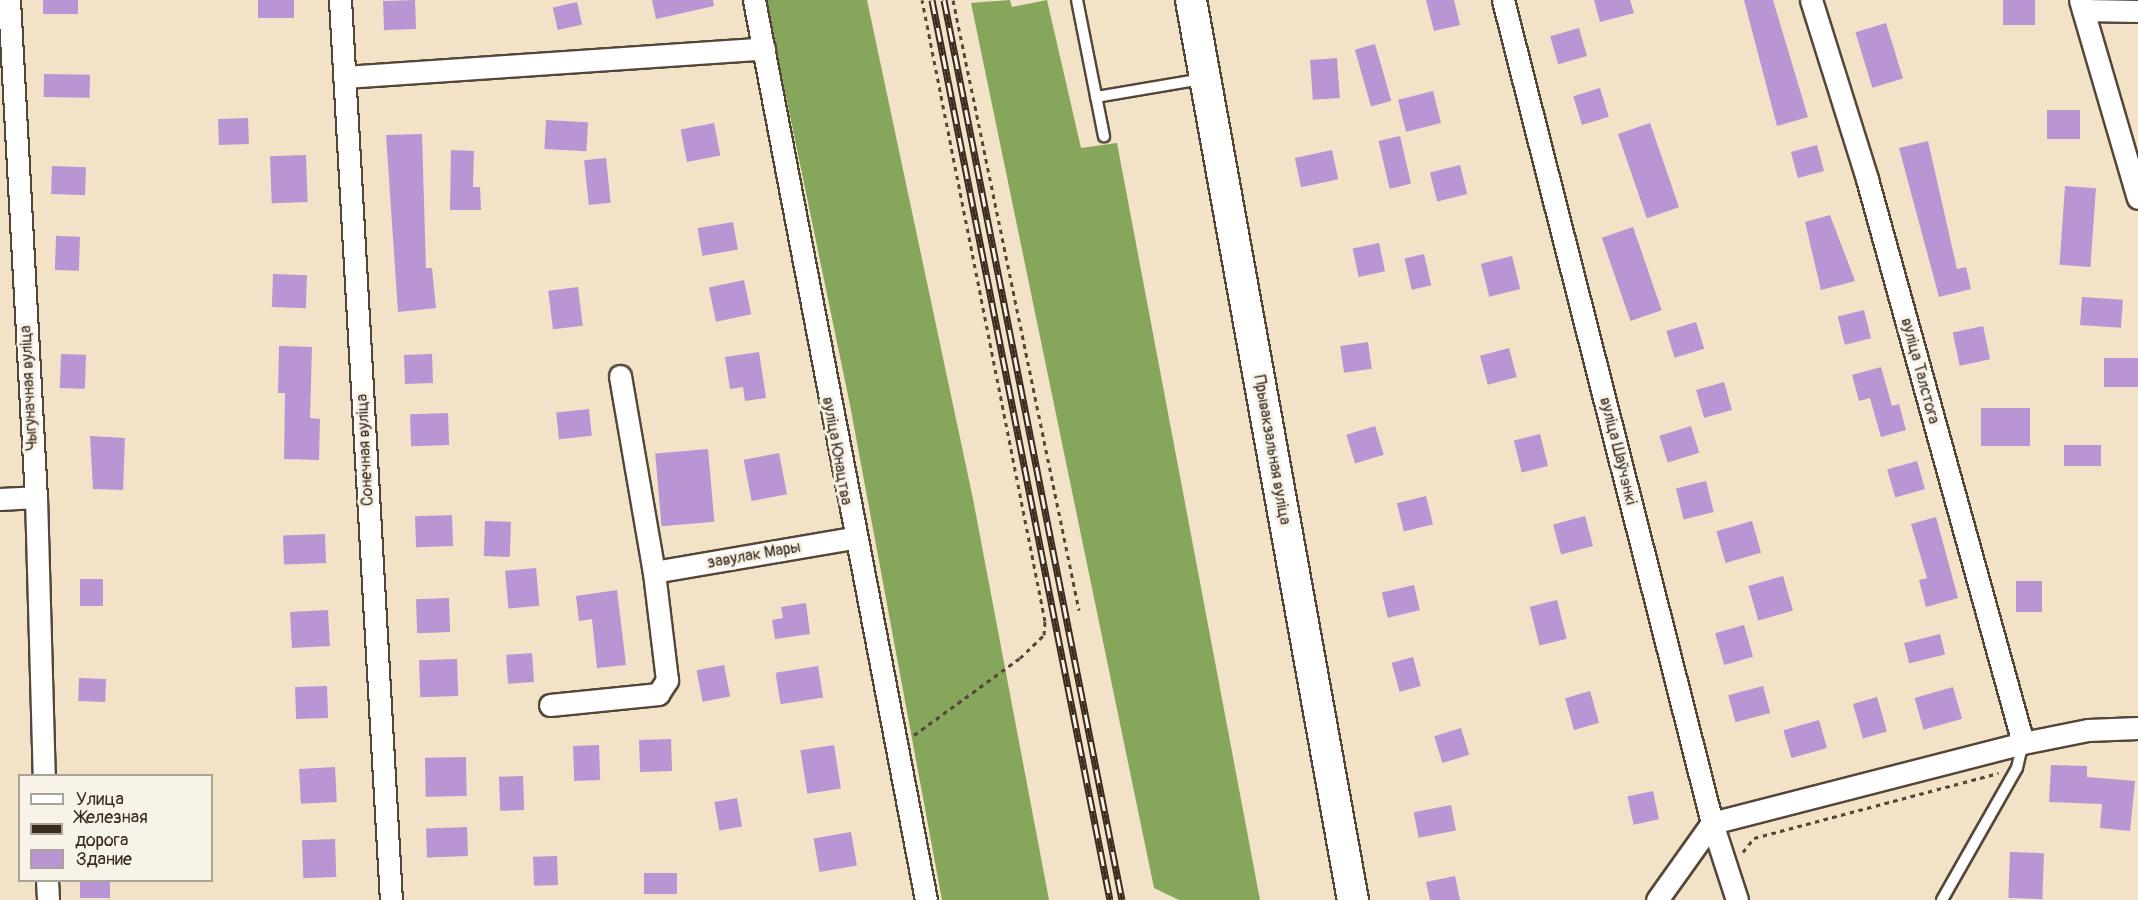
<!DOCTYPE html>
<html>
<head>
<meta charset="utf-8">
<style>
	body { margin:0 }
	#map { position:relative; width:2138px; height:900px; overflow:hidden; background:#f2e3c8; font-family:Pangolin,sans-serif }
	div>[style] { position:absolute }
	.forest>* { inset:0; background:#85a65b }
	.building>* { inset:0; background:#ba95d3; transform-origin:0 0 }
	.path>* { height:3px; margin-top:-1.5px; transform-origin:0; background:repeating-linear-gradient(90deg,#564638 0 4.5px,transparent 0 9px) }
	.roads { filter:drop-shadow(2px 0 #564638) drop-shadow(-2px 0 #564638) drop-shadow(0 2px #564638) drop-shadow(0 -2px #564638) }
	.lane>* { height:10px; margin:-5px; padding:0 5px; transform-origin:5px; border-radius:5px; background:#fff }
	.street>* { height:21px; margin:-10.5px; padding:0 10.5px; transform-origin:10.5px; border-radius:10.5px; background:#fff }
	.secondary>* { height:30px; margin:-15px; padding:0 15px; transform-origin:15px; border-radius:15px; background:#fff }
	.rail>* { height:7px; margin-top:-3.5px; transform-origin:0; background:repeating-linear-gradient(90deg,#f7f3e8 0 14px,#3b2a1e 0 28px); box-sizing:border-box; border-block:2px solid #3b2a1e }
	span { translate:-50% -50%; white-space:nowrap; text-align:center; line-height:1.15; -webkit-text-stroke:6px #f7f3e8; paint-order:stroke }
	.street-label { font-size:16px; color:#3b2a1e }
	.legend { position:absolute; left:18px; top:774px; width:195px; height:108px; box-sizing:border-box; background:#f7f3e8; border:2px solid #aca397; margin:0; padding:8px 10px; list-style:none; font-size:18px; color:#3b2a1e }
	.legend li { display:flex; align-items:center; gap:12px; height:30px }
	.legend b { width:30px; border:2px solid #aca397 }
</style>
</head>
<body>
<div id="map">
	<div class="forest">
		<i style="clip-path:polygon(766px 0,867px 0,973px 499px,1049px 900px,942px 900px,850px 405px)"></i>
		<i style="clip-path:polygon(1010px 0,1012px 7px,1047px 0,1081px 148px,1117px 143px,1260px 900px,1179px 900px,1154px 888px,971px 3px)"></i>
	</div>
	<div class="building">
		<i style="left:43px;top:0;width:35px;height:14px"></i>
		<i style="left:258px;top:0;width:36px;height:18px"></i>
		<i style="left:415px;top:0;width:29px;height:32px;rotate:88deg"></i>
		<i style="clip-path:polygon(652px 0,713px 0,714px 6px,656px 19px)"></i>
		<i style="clip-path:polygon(1426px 0,1454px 0,1460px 25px,1434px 31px)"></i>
		<i style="clip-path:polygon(1594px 0,1630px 0,1634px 13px,1600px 22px)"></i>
		<i style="clip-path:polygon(1744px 0,1773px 0,1808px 117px,1777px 126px)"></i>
		<i style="left:2003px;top:0;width:32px;height:25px"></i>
		<i style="left:577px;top:2px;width:23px;height:25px;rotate:77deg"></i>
		<i style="left:1886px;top:23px;width:58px;height:32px;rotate:73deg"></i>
		<i style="left:1579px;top:28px;width:29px;height:30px;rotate:74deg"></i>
		<i style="left:1375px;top:44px;width:59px;height:21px;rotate:74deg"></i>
		<i style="left:1337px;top:58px;width:40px;height:27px;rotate:86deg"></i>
		<i style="left:44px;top:74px;width:46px;height:23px;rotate:1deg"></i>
		<i style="left:1600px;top:88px;width:30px;height:28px;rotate:73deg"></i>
		<i style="left:1433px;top:91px;width:33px;height:36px;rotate:76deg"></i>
		<i style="left:2047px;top:110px;width:33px;height:29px"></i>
		<i style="left:248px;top:118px;width:26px;height:30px;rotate:88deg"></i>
		<i style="left:546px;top:120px;width:42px;height:29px;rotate:3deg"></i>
		<i style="left:714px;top:123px;width:33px;height:34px;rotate:79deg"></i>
		<i style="left:1650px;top:123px;width:89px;height:34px;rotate:71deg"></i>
		<i style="clip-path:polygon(422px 134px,426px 268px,432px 268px,436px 308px,398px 312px,386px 135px)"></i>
		<i style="left:1400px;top:136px;width:49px;height:22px;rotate:77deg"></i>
		<i style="clip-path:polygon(1928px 141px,1957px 269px,1966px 267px,1971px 289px,1939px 297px,1899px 148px)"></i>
		<i style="left:1817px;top:145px;width:27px;height:27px;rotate:75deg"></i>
		<i style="clip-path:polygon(451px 150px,474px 151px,473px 187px,480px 187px,481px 210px,450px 210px)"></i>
		<i style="left:1332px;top:150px;width:30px;height:38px;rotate:78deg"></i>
		<i style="left:306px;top:155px;width:47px;height:36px;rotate:88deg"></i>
		<i style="left:606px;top:158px;width:45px;height:22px;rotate:84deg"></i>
		<i style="left:1460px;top:165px;width:30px;height:31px;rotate:76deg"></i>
		<i style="left:52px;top:166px;width:34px;height:28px;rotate:2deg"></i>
		<i style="left:2065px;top:186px;width:31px;height:79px;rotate:4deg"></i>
		<i style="clip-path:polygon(1830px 215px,1855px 281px,1821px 290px,1805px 222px)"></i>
		<i style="left:733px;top:222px;width:28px;height:36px;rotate:80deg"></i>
		<i style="left:1633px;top:227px;width:88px;height:33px;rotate:71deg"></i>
		<i style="left:56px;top:236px;width:24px;height:34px;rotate:2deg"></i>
		<i style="left:1379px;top:243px;width:29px;height:27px;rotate:78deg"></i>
		<i style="left:1424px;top:254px;width:32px;height:20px;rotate:77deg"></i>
		<i style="left:1512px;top:256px;width:34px;height:32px;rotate:76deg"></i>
		<i style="left:273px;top:274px;width:34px;height:33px;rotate:2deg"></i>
		<i style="left:744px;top:280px;width:35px;height:36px;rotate:78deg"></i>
		<i style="left:578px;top:287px;width:39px;height:30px;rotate:83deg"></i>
		<i style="left:2082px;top:297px;width:41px;height:28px;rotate:4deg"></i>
		<i style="left:1864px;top:310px;width:29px;height:27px;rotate:76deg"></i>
		<i style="left:1696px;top:322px;width:28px;height:31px;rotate:73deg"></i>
		<i style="left:1983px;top:326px;width:34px;height:31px;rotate:78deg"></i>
		<i style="left:1368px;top:342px;width:27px;height:28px;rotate:82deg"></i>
		<i style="clip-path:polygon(279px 346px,312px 347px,310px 418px,320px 419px,319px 460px,284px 459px,285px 393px,278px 393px)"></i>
		<i style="left:1509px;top:348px;width:30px;height:30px;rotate:75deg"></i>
		<i style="clip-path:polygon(759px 352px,766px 398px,745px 401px,743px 387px,730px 389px,725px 357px)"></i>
		<i style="left:61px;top:354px;width:25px;height:34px;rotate:2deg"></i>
		<i style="left:432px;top:354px;width:29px;height:28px;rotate:88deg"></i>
		<i style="left:2104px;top:358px;width:34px;height:29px"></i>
		<i style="clip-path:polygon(1881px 367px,1892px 406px,1899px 404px,1906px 430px,1881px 437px,1870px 398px,1859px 401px,1852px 375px)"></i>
		<i style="left:1724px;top:382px;width:29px;height:29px;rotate:74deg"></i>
		<i style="left:1981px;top:408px;width:49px;height:38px"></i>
		<i style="left:589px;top:409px;width:27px;height:33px;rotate:84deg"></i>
		<i style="left:448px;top:413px;width:32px;height:38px;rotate:88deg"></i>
		<i style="left:1375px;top:426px;width:30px;height:30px;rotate:73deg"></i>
		<i style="left:1691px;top:426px;width:28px;height:33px;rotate:73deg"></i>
		<i style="left:1540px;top:434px;width:33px;height:27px;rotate:76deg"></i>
		<i style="clip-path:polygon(90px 436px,125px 438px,123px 490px,93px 489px)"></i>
		<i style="left:2064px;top:445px;width:37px;height:21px"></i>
		<i style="left:708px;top:449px;width:73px;height:53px;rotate:85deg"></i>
		<i style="left:779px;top:453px;width:42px;height:36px;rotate:79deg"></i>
		<i style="left:1917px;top:461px;width:29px;height:31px;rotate:74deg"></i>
		<i style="left:1706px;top:481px;width:32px;height:31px;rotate:76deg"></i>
		<i style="left:1426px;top:496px;width:29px;height:30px;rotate:76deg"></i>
		<i style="left:452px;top:515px;width:31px;height:37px;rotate:88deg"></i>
		<i style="left:1585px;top:516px;width:31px;height:33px;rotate:75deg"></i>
		<i style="clip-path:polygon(1936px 517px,1958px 598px,1926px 607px,1919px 580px,1927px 578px,1911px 524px)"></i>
		<i style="left:485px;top:521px;width:26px;height:35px;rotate:2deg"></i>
		<i style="left:1752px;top:521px;width:33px;height:37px;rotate:74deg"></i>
		<i style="left:325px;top:534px;width:29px;height:42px;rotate:88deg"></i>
		<i style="left:536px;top:568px;width:38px;height:31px;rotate:85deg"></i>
		<i style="left:1783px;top:576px;width:36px;height:36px;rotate:74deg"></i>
		<i style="left:80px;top:579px;width:23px;height:27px"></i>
		<i style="left:2016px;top:581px;width:26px;height:31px"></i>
		<i style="left:1414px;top:585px;width:26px;height:33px;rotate:77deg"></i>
		<i style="clip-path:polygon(617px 590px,626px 665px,597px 668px,592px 619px,579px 621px,576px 596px)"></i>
		<i style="left:449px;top:598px;width:34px;height:33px;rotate:88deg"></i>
		<i style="left:1557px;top:600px;width:40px;height:28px;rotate:76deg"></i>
		<i style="clip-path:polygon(806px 603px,810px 634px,775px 639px,772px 620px,783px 618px,781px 607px)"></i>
		<i style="left:328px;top:610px;width:36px;height:38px;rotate:87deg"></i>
		<i style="left:1744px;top:625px;width:33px;height:30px;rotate:74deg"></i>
		<i style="left:1940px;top:634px;width:21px;height:37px;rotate:76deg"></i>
		<i style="left:532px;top:653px;width:29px;height:26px;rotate:86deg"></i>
		<i style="left:1413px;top:657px;width:30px;height:22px;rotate:75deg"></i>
		<i style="left:457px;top:659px;width:37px;height:38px;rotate:88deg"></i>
		<i style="left:724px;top:665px;width:32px;height:28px;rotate:79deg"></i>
		<i style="left:818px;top:666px;width:32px;height:43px;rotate:81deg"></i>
		<i style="left:79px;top:678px;width:27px;height:23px;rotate:2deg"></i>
		<i style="left:327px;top:686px;width:32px;height:32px;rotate:88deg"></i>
		<i style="left:1763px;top:686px;width:28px;height:36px;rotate:75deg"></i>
		<i style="left:1953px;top:687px;width:33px;height:40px;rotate:74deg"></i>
		<i style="left:1590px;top:691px;width:33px;height:26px;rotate:74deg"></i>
		<i style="left:1877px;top:697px;width:36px;height:25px;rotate:74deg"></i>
		<i style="left:1819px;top:720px;width:29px;height:37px;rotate:74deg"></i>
		<i style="left:1461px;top:728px;width:28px;height:28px;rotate:73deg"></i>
		<i style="left:671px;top:739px;width:32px;height:32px;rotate:88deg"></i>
		<i style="left:599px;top:745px;width:35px;height:26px;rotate:88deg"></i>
		<i style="left:834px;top:745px;width:44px;height:34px;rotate:81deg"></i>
		<i style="left:466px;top:757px;width:39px;height:41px;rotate:89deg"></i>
		<i style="clip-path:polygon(2051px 765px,2087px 766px,2087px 777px,2135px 781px,2130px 831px,2100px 828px,2102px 804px,2049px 802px)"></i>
		<i style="left:335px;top:767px;width:35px;height:36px;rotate:87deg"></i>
		<i style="left:523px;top:776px;width:34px;height:24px;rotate:88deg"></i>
		<i style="left:1653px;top:791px;width:29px;height:26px;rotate:78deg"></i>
		<i style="left:737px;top:798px;width:29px;height:23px;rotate:80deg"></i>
		<i style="left:1451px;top:805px;width:26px;height:38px;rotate:79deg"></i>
		<i style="left:467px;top:827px;width:29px;height:41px;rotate:88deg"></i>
		<i style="left:851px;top:832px;width:34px;height:38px;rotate:80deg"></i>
		<i style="left:335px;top:839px;width:38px;height:33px;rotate:88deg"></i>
		<i style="left:2010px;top:852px;width:34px;height:46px;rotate:2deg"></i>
		<i style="left:557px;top:856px;width:29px;height:24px;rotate:88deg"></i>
		<i style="left:644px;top:873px;width:33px;height:21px"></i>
		<i style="clip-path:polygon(1455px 876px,1460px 900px,1430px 900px,1426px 882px)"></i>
		<i style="left:80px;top:880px;width:30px;height:18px"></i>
	</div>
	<div class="path">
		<i style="left:953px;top:0;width:623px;rotate:78.33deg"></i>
		<i style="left:914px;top:735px;width:131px;rotate:-36deg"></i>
		<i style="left:1020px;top:658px;width:33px;rotate:-44deg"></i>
		<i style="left:1044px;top:635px;width:14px;rotate:-86deg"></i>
		<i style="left:1045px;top:621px;width:633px;rotate:-101.2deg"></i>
		<i style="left:1743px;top:852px;width:18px;rotate:-52deg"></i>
		<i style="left:1754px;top:838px;width:253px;rotate:-14.9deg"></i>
	</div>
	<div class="roads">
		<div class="lane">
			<i style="left:1077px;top:0;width:139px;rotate:78.8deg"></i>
			<i style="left:1096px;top:97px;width:108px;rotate:-9.6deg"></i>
			<i style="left:1942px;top:900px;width:152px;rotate:-60.4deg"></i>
			<i style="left:2017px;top:768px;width:26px;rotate:-77deg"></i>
		</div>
		<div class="street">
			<i style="left:9px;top:0;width:498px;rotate:86.9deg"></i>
			<i style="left:36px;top:497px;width:279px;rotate:88.4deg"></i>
			<i style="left:340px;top:0;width:901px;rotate:86.76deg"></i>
			<i style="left:754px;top:0;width:916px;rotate:79.18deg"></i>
			<i style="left:1503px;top:0;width:849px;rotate:75.75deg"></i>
			<i style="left:1712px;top:823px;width:81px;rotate:72deg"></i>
			<i style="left:1811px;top:0;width:188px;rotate:72.6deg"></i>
			<i style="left:1867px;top:179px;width:585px;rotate:74.54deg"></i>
			<i style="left:2080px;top:0;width:206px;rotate:73.7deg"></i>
			<i style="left:2083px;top:10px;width:55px;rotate:1deg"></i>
			<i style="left:344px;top:77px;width:421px;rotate:-3.9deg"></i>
			<i style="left:620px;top:376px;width:199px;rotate:80.2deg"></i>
			<i style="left:654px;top:572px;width:202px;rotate:-9.7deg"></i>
			<i style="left:0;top:499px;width:36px;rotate:-3deg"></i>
			<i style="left:550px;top:705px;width:109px;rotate:-5.8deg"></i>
			<i style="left:658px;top:694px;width:17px;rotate:-57deg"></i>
			<i style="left:667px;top:680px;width:109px;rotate:-96.9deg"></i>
			<i style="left:47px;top:880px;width:20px;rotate:87deg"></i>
			<i style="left:1657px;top:900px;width:95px;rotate:-54.5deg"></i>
			<i style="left:1712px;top:823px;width:321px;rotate:-14.4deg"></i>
			<i style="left:2023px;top:743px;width:66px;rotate:-11.3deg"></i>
			<i style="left:2088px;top:730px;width:50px;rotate:-2.3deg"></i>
		</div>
		<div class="secondary">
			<i style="left:1191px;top:0;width:914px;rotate:79.8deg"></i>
		</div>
	</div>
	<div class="rail">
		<i style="left:932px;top:0;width:917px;rotate:78.81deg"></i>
		<i style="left:944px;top:0;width:917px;rotate:78.81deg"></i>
	</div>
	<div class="street-label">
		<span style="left:1920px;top:371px;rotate:75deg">вуліца Талстога</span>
		<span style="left:29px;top:388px;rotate:-93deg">Чыгуначная вуліца</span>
		<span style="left:365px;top:450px;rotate:-93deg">Сонечная вуліца</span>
		<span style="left:1272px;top:450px;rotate:80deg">Прывакзальная вуліца</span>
		<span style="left:837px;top:451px;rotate:80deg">вуліца Юнацтва</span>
		<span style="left:1618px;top:451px;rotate:76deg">вуліца Шаўчэнкі</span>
		<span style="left:754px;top:555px;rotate:-10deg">завулак Мары</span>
	</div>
	<ul class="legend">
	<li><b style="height:8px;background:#fff"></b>Улица</li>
	<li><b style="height:8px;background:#3b2a1e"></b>Железная дорога</li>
	<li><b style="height:16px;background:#ba95d3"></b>Здание</li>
	</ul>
</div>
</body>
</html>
